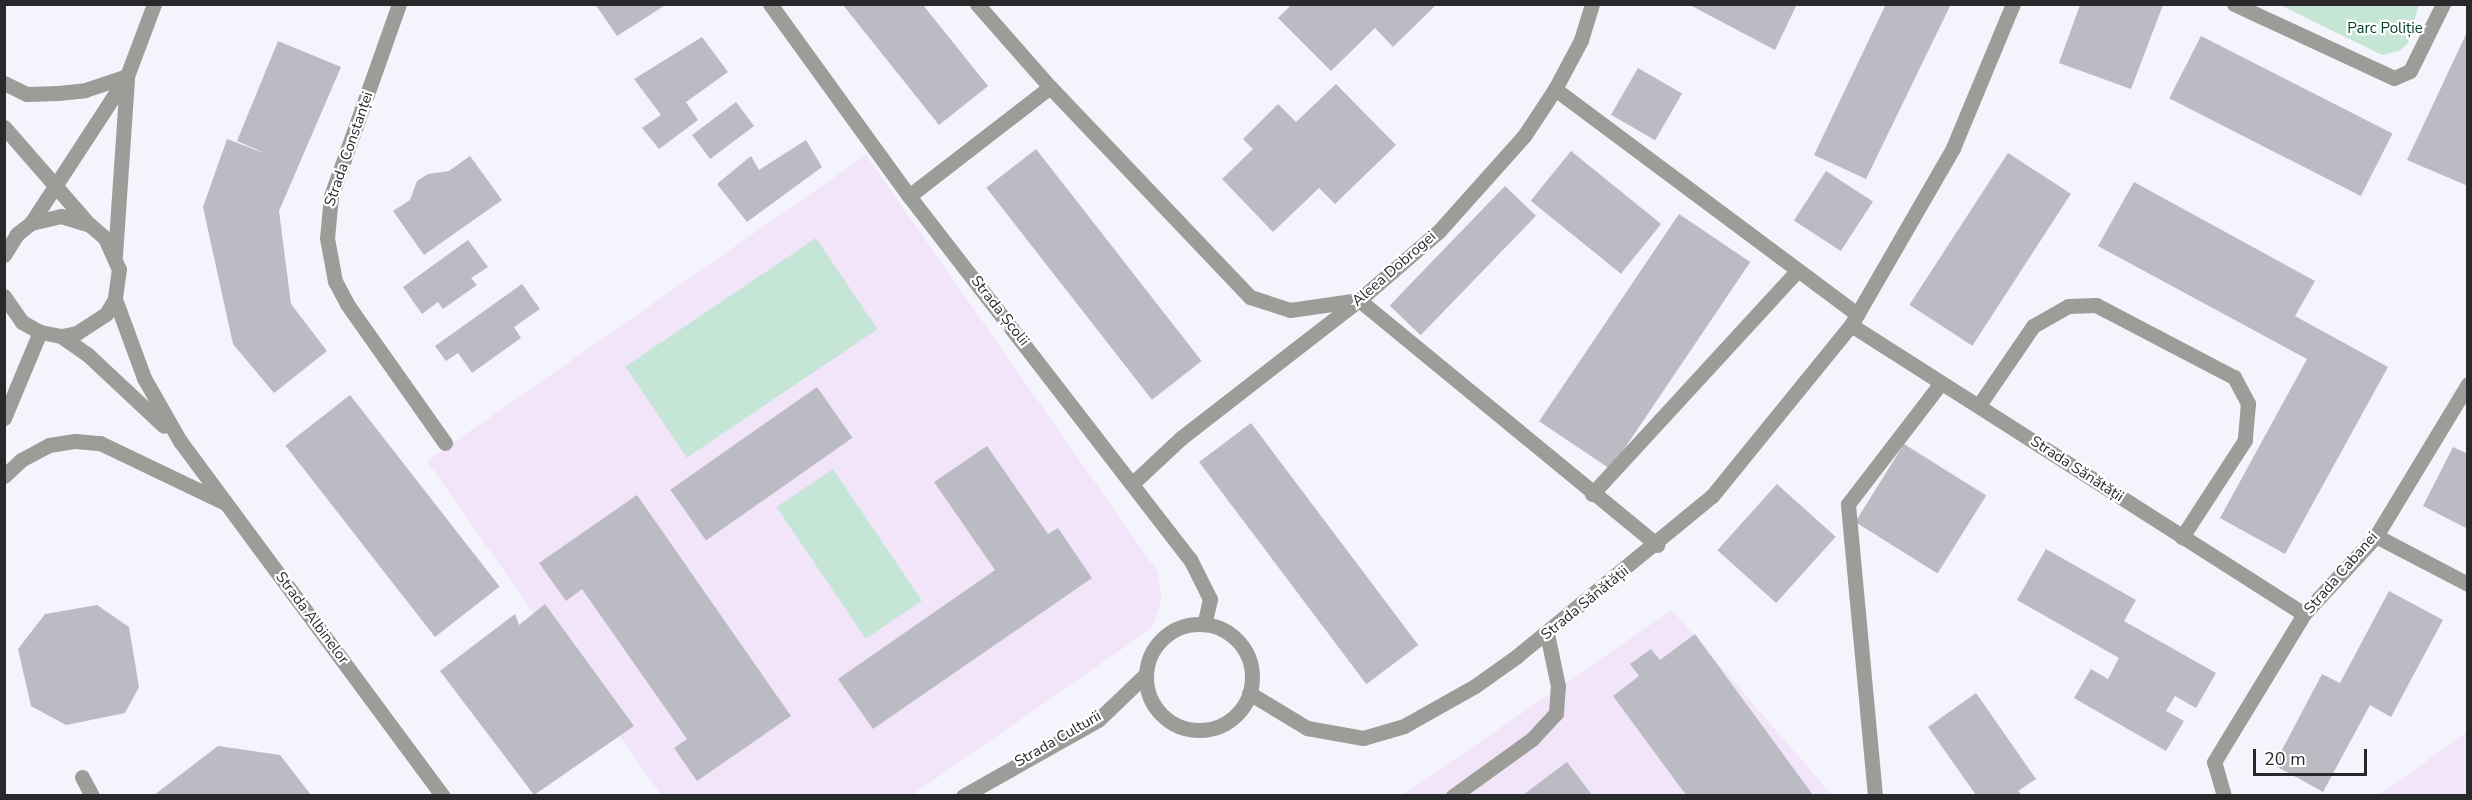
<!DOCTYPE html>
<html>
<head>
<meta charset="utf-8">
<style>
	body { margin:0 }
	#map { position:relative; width:2472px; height:800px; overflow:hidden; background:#f4f4fd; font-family:"Nunito Sans",sans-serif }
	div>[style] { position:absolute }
	.education>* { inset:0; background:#f2e5f9 }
	.green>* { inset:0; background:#c5e6d7; transform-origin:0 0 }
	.building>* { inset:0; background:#bbbbc4; transform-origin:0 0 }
	.minor>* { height:15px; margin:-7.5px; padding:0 7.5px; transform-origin:7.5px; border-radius:7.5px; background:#9c9c98 }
	.minor>.ring { margin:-7.5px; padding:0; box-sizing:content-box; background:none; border:15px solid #9c9c98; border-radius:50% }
	span { translate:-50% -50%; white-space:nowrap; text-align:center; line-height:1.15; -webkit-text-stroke:4.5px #fff; paint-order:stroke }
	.park-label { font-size:15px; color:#07402d }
	.street-label { font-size:15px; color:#29292c }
	.frame { position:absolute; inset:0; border:6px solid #29292c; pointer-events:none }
	.scale { position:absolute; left:2253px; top:749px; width:114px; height:27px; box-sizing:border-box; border:3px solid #29292c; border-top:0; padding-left:8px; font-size:18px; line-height:21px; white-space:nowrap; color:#29292c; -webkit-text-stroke:4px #fff; paint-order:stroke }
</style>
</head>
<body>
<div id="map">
	<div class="education">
		<i style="clip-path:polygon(866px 155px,1157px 571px,1162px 599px,1152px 628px,912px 795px,661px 795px,427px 461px)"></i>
		<i style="clip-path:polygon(1672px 610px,1832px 795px,1401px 796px)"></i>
		<i style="clip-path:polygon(2467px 732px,2467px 795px,2379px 795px)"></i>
	</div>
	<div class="green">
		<i style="clip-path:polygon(2280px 5px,2419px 5px,2408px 43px,2399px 51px,2382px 55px)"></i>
		<i style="left:816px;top:238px;width:110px;height:230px;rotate:56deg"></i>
		<i style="left:833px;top:469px;width:159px;height:68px;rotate:56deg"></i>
	</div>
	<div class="building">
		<i style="clip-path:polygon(595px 4px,667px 4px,617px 36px)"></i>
		<i style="clip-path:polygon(1292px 4px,1437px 4px,1393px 47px,1375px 28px,1331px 71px,1278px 18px)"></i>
		<i style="clip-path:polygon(1688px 4px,1797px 4px,1775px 50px)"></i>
		<i style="clip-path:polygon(1886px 4px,1951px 4px,1866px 179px,1814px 155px)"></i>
		<i style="clip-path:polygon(843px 5px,923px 5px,988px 86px,939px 125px)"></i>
		<i style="clip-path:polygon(2080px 5px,2163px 5px,2131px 89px,2059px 63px)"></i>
		<i style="clip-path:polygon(2468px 30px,2468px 186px,2407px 160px)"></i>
		<i style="left:2201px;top:36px;width:215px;height:70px;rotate:27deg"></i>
		<i style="clip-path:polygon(702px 37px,728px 72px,686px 102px,698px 120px,659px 149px,642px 128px,661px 115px,634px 79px)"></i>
		<i style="clip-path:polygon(278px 41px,341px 67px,279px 211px,291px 304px,327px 351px,274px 393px,233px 344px,203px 207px,227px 139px,267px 154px,237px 141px)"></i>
		<i style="left:1638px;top:68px;width:51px;height:54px;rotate:30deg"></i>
		<i style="clip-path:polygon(1336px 84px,1396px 145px,1335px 204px,1319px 188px,1273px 232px,1222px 179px,1253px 149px,1243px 139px,1278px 104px,1296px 122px)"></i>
		<i style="left:736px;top:102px;width:30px;height:55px;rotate:53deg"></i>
		<i style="clip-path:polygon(806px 140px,822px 167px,747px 222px,717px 184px,751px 156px,759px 170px)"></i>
		<i style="left:1036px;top:149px;width:269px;height:63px;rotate:52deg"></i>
		<i style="left:1571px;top:151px;width:116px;height:64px;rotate:39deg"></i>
		<i style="left:2008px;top:153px;width:75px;height:181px;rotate:33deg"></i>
		<i style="clip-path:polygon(470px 156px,502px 200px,424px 255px,393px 211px,410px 200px,417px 181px,428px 174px,449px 171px)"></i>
		<i style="left:1826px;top:171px;width:56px;height:59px;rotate:33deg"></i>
		<i style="clip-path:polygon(2134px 182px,2315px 281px,2295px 316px,2388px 367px,2285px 554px,2220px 518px,2307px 359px,2098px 246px)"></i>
		<i style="left:1505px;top:186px;width:43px;height:166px;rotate:44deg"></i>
		<i style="left:1679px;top:214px;width:86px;height:250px;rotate:34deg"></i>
		<i style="clip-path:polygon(468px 240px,488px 267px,471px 278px,477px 285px,443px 309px,438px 302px,422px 314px,403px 287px)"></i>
		<i style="clip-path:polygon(522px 284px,540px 309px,514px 327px,521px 338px,472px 373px,458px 353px,446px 361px,435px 346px)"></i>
		<i style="left:817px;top:387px;width:62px;height:179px;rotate:55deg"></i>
		<i style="left:350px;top:395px;width:243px;height:82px;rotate:52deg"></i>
		<i style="left:1251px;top:423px;width:278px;height:65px;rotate:53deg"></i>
		<i style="left:1904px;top:444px;width:97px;height:92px;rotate:32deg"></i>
		<i style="clip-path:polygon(987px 446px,1048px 534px,1058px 528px,1092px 578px,873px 729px,838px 679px,995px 570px,934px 482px)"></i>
		<i style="clip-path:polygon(2453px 447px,2468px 454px,2468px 529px,2423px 506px)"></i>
		<i style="left:1777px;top:484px;width:79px;height:89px;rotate:42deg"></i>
		<i style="clip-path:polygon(637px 495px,791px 716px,697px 781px,674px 748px,687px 739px,582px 589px,566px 601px,539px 563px)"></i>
		<i style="clip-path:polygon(2046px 549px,2136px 600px,2124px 621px,2216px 673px,2196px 708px,2175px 696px,2166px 711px,2184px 721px,2166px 751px,2074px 698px,2091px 669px,2108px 679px,2119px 658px,2017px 600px)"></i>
		<i style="clip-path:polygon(2389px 591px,2443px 620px,2391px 717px,2370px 705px,2323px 792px,2274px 765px,2322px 674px,2340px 683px)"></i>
		<i style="clip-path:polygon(545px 604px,634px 726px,534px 795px,440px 671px,515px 614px,519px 625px)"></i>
		<i style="clip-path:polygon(97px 605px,129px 627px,139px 687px,125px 713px,66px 725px,31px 706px,18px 649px,45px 614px)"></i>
		<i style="clip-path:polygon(1695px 634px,1813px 795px,1686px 795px,1613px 696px,1639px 676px,1630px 664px,1651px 649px,1660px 660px)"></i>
		<i style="clip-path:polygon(1976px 693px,2036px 779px,2018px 791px,2022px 795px,1976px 795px,1928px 727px)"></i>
		<i style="clip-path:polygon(218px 746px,280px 755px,311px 795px,154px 795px)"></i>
		<i style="clip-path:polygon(1567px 762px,1592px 795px,1523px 795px)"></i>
	</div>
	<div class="minor">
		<i style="left:399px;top:4px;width:204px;rotate:109.5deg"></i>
		<i style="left:331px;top:196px;width:42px;rotate:95.4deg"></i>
		<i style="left:327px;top:238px;width:44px;rotate:79.5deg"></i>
		<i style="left:335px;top:281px;width:26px;rotate:62deg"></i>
		<i style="left:347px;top:304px;width:170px;rotate:54.8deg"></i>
		<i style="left:770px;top:4px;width:237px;rotate:54.1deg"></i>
		<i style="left:909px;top:196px;width:459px;rotate:52.3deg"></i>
		<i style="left:1190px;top:559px;width:45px;rotate:63.4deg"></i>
		<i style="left:1210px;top:599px;width:26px;rotate:103deg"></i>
		<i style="left:977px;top:4px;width:111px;rotate:48.7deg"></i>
		<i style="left:1050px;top:87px;width:290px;rotate:46.4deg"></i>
		<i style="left:1250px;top:297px;width:42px;rotate:18deg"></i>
		<i style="left:1290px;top:310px;width:70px;rotate:-8.2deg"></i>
		<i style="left:1359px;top:300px;width:386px;rotate:39.4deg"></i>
		<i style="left:2234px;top:4px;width:176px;rotate:24.8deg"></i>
		<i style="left:2394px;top:78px;width:17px;rotate:-24deg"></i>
		<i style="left:2410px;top:71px;width:75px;rotate:-63.8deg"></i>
		<i style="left:4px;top:83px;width:25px;rotate:26deg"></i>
		<i style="left:27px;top:94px;width:31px;rotate:-2deg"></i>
		<i style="left:58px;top:93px;width:27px;rotate:-6deg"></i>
		<i style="left:85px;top:90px;width:44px;rotate:-18.4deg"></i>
		<i style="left:1555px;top:89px;width:377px;rotate:36.7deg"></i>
		<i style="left:4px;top:127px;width:126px;rotate:48.9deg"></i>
		<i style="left:909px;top:196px;width:178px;rotate:-37.7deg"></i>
		<i style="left:31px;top:223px;width:176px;rotate:-56.9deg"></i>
		<i style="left:127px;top:76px;width:77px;rotate:-69.4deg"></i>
		<i style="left:4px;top:255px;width:25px;rotate:-58deg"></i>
		<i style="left:17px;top:234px;width:18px;rotate:-38deg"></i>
		<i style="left:31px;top:223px;width:31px;rotate:-13deg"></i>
		<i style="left:61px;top:216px;width:30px;rotate:17deg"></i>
		<i style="left:90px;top:225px;width:20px;rotate:41deg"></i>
		<i style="left:105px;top:238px;width:34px;rotate:66deg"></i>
		<i style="left:119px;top:269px;width:30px;rotate:98deg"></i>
		<i style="left:115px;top:299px;width:17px;rotate:121deg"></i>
		<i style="left:106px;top:314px;width:35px;rotate:147deg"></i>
		<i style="left:77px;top:333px;width:16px;rotate:169deg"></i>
		<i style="left:61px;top:336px;width:21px;rotate:-169deg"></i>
		<i style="left:40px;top:332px;width:21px;rotate:-151deg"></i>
		<i style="left:22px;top:322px;width:32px;rotate:-125deg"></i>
		<i style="left:115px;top:255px;width:177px;rotate:-86.1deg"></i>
		<i style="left:115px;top:299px;width:84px;rotate:69.8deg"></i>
		<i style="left:144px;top:378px;width:73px;rotate:60.3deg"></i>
		<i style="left:180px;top:441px;width:442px;rotate:53.5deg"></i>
		<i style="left:1851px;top:325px;width:537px;rotate:32.54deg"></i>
		<i style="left:61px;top:336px;width:32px;rotate:35deg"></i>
		<i style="left:87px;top:354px;width:105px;rotate:43.1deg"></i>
		<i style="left:1979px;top:405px;width:96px;rotate:-55.6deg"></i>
		<i style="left:2033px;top:326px;width:40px;rotate:-29.7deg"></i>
		<i style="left:2068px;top:306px;width:28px;rotate:-2deg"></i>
		<i style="left:2096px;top:305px;width:156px;rotate:27.6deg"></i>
		<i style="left:2234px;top:377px;width:30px;rotate:62deg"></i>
		<i style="left:2248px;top:403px;width:37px;rotate:95deg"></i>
		<i style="left:2245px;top:440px;width:116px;rotate:123deg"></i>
		<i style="left:4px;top:418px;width:93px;rotate:-67.3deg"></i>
		<i style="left:4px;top:476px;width:23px;rotate:-43deg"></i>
		<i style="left:21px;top:460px;width:32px;rotate:-28deg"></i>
		<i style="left:49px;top:445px;width:26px;rotate:-9deg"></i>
		<i style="left:75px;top:441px;width:25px;rotate:5deg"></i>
		<i style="left:100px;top:443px;width:136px;rotate:25.6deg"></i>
		<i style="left:1134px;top:482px;width:64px;rotate:-43.1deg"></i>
		<i style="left:1181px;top:438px;width:225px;rotate:-37.8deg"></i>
		<i style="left:1359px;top:300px;width:106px;rotate:-40.8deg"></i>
		<i style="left:1439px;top:231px;width:127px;rotate:-48.2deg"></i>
		<i style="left:1524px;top:136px;width:56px;rotate:-56.6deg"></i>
		<i style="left:1555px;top:89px;width:55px;rotate:-62deg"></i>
		<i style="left:1581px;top:40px;width:38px;rotate:-73deg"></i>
		<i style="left:1592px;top:494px;width:304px;rotate:-47.4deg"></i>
		<i style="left:2376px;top:536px;width:104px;rotate:27.6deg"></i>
		<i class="ring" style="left:1146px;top:624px;width:91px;height:91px"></i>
		<i style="left:1249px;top:693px;width:68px;rotate:31.1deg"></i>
		<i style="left:1307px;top:728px;width:57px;rotate:10.1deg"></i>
		<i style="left:1363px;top:738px;width:43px;rotate:-16.3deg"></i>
		<i style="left:1404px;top:726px;width:81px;rotate:-29.4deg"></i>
		<i style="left:1475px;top:686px;width:52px;rotate:-35.5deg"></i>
		<i style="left:1517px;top:656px;width:252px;rotate:-39.4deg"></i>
		<i style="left:1712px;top:496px;width:220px;rotate:-50.9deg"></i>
		<i style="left:1851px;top:325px;width:204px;rotate:-60deg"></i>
		<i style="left:1953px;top:148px;width:156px;rotate:-67.4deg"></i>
		<i style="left:82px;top:777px;width:21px;rotate:62deg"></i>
		<i style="left:963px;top:796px;width:155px;rotate:-29.4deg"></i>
		<i style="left:1098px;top:720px;width:66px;rotate:-43.8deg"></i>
		<i style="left:1453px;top:796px;width:97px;rotate:-35.8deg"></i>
		<i style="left:1532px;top:739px;width:35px;rotate:-47deg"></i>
		<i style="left:1556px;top:713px;width:27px;rotate:-86deg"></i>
		<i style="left:1558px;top:686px;width:53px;rotate:-101.9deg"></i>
		<i style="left:1875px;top:796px;width:293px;rotate:-95.3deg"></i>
		<i style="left:1848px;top:504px;width:151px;rotate:-52.5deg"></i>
		<i style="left:2224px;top:796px;width:35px;rotate:-106deg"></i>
		<i style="left:2214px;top:762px;width:173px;rotate:-58.7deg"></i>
		<i style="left:2304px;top:614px;width:106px;rotate:-47.3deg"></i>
		<i style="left:2376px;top:536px;width:178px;rotate:-58.8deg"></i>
	</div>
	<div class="park-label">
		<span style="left:2385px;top:29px">Parc Poliție</span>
	</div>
	<div class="street-label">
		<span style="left:349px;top:149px;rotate:-71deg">Strada Constanței</span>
		<span style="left:1394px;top:269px;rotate:-41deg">Aleea Dobrogei</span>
		<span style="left:1000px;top:311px;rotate:52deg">Strada Școlii</span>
		<span style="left:2077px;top:469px;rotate:33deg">Strada Sănătății</span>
		<span style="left:2341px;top:573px;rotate:-49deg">Strada Cabanei</span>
		<span style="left:1585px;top:603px;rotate:-39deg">Strada Sănătății</span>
		<span style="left:312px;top:618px;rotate:53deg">Strada Albinelor</span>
		<span style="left:1058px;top:739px;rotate:-30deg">Strada Culturii</span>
	</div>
	<div class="frame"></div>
	<div class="scale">20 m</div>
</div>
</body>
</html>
